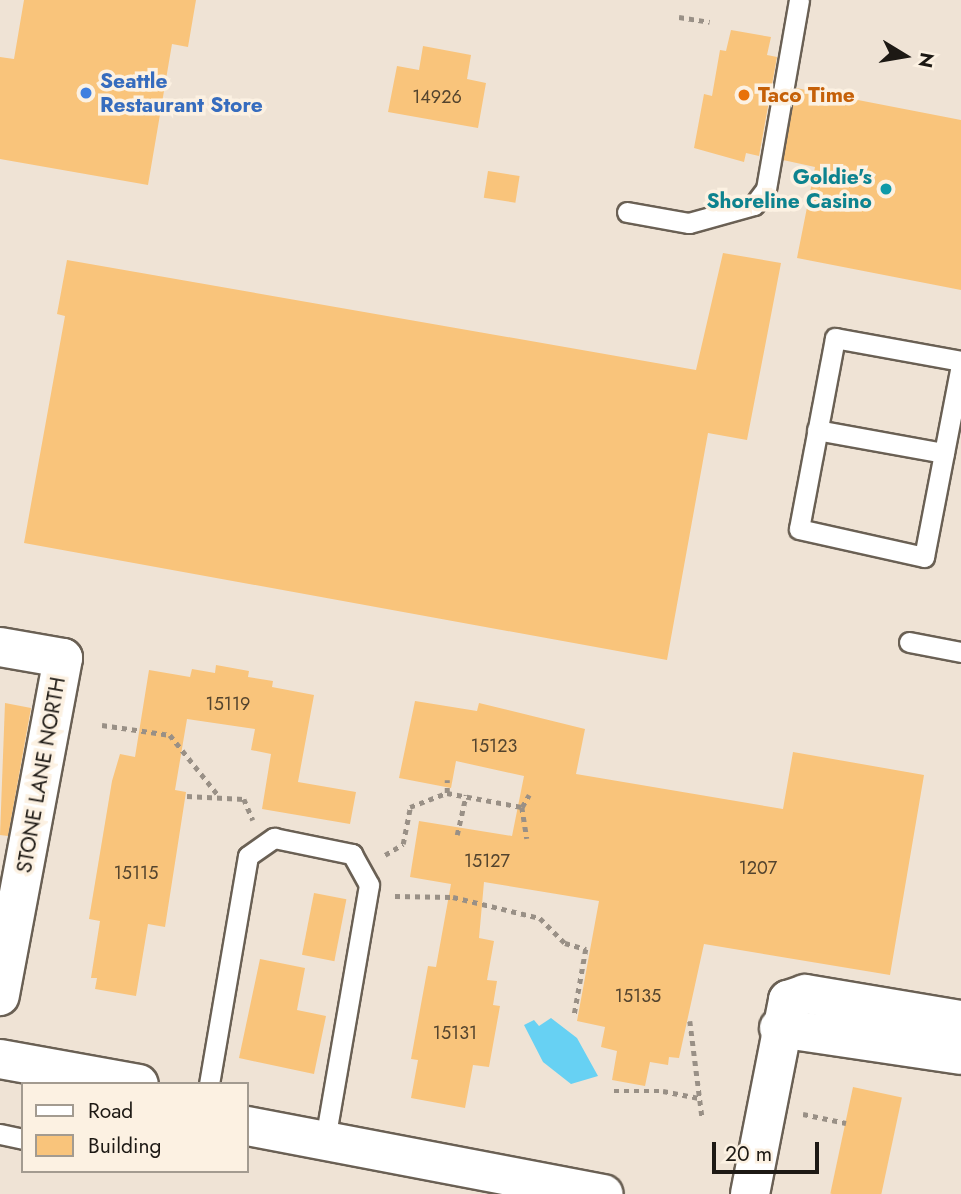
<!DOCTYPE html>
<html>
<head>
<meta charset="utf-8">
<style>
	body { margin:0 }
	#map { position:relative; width:961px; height:1194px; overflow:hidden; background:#efe3d5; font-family:Jost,sans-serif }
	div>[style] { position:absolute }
	.water>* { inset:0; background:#67d1f3 }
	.building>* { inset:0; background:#f9c47b; transform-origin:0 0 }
	.path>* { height:4.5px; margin-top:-2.25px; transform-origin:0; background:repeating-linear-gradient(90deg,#999086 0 5px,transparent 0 10px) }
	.roads { filter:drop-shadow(2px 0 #6a6054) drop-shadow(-2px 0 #6a6054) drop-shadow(0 2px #6a6054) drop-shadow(0 -2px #6a6054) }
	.service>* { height:19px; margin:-9.5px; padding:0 9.5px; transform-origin:9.5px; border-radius:9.5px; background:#fff }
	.minor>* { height:38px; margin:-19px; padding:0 19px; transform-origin:19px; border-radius:19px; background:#fff }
	.dots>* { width:19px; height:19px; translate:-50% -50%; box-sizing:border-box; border:4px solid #fcf1e2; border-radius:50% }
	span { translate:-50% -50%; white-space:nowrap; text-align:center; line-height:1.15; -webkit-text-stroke:7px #fcf1e2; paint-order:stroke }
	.number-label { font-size:18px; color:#54442e }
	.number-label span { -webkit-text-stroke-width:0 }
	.shop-label { font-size:21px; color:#366cbe; font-weight:700 }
	.left { translate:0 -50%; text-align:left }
	.food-label { font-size:21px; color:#c56008; font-weight:700 }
	.culture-label { font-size:21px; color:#0d838f; font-weight:700 }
	.right { translate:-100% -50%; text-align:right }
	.street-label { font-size:21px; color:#1d1914 }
	.legend { position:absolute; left:21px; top:1082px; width:228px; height:91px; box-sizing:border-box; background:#fcf1e2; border:2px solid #a39b90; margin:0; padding:9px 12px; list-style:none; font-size:21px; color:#1d1914 }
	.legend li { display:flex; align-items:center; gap:14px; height:35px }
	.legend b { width:35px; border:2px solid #a39b90 }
	.north { position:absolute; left:870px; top:21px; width:70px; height:70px; -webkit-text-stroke:5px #fcf1e2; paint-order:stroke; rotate:101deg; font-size:19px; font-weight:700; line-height:28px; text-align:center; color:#1d1914 }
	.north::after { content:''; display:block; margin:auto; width:24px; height:32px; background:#1d1914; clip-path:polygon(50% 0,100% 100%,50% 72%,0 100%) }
	.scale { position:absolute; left:712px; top:1142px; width:107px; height:32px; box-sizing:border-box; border:4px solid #1d1914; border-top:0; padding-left:9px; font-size:21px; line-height:24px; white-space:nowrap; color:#1d1914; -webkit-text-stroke:5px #fcf1e2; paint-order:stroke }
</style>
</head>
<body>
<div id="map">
	<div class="water">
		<i style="clip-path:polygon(551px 1018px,577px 1038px,598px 1076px,571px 1084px,543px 1062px,524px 1025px,534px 1020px,539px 1026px)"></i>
	</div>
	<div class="building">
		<i style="clip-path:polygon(24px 0,196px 0,188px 47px,172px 44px,148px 185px,0 159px,0 57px,14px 59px)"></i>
		<i style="clip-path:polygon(731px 30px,771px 37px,767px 55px,777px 57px,759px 156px,746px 153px,744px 162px,694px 148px,704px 94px,712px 96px,720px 50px,726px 51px)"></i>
		<i style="clip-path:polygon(423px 46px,471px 55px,467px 79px,486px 83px,478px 128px,388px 112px,397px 66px,419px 70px)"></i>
		<i style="clip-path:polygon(796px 88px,961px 120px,961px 290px,797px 258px,815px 167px,783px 160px)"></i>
		<i style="left:488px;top:171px;width:32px;height:27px;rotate:9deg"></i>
		<i style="clip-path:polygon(723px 253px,781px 263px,747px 440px,708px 433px,667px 660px,24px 543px,65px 316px,57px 314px,67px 260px,696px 370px)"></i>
		<i style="clip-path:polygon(216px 665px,249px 671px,248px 677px,273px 681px,272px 687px,314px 695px,298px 782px,356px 792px,350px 824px,262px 809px,271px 754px,251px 750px,255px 729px,187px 719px,175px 790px,186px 792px,165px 927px,148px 924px,136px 996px,95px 989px,97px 978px,91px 978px,100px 921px,89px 919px,112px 781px,120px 754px,135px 757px,149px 670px,190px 677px,192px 669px,215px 673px)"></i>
		<i style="clip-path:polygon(415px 701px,477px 711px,479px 703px,585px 729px,576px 774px,783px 809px,793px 752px,924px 775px,890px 975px,704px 944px,679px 1058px,669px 1057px,668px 1065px,650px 1062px,645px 1086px,612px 1080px,617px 1051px,601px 1047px,605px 1027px,577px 1021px,599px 901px,484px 882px,479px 938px,494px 941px,487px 980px,497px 981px,493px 1005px,500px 1006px,489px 1067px,473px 1065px,465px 1108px,411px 1098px,418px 1060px,411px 1059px,428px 966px,436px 967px,451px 884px,410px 877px,419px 821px,512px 836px,524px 776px,456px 761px,451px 788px,399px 778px)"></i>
		<i style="clip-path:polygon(5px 703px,31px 708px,8px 836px,0 835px)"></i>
		<i style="left:314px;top:893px;width:33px;height:63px;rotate:11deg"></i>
		<i style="clip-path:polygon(260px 959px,305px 968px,297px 1010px,326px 1016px,314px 1074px,239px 1058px)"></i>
		<i style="left:853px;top:1087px;width:50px;height:109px;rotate:12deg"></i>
	</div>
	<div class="path">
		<i style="left:679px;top:17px;width:31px;rotate:9deg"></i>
		<i style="left:102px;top:725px;width:69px;rotate:8.4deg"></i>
		<i style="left:170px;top:735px;width:77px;rotate:51.3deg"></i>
		<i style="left:447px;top:793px;width:13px;rotate:-90deg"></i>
		<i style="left:187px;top:796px;width:57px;rotate:3deg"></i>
		<i style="left:244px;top:799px;width:23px;rotate:67deg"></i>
		<i style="left:522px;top:807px;width:14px;rotate:-60deg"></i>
		<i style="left:457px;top:835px;width:41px;rotate:-77.3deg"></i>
		<i style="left:385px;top:855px;width:21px;rotate:-31deg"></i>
		<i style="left:403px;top:844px;width:38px;rotate:-79deg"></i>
		<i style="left:410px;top:807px;width:40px;rotate:-21deg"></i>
		<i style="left:447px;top:793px;width:76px;rotate:10.6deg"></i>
		<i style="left:522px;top:807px;width:32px;rotate:81deg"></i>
		<i style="left:395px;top:896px;width:58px;rotate:1deg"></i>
		<i style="left:453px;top:897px;width:89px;rotate:13.6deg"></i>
		<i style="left:540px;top:918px;width:35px;rotate:45deg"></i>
		<i style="left:565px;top:943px;width:22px;rotate:16deg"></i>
		<i style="left:586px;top:949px;width:69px;rotate:100deg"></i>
		<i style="left:690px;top:1021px;width:96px;rotate:82.8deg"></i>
		<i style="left:614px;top:1091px;width:49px"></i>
		<i style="left:663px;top:1091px;width:38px;rotate:11deg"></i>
		<i style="left:803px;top:1114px;width:44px;rotate:11.8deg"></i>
	</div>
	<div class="roads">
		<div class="service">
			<i style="left:627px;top:212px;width:63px;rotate:10.1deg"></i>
			<i style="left:689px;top:223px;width:67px;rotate:-15.5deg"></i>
			<i style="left:754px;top:205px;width:20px;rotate:-53deg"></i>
			<i style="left:766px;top:189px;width:192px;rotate:-80.1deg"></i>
			<i style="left:961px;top:361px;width:128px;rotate:-169.7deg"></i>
			<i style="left:835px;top:338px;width:194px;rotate:100.7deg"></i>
			<i style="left:799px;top:529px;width:128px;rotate:12.6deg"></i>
			<i style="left:924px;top:557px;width:197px;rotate:-79.1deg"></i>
			<i style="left:817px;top:430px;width:129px;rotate:10.3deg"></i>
			<i style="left:909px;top:642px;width:53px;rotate:10.9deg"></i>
			<i style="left:209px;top:1084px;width:231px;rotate:-80.3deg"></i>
			<i style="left:248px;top:856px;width:32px;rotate:-35deg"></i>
			<i style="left:274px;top:838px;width:80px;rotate:11.6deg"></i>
			<i style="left:352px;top:854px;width:35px;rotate:61deg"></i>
			<i style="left:369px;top:885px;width:260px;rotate:99.8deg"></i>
			<i style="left:0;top:1134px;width:24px;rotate:12deg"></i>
		</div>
		<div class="minor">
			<i style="left:0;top:647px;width:64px;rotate:9.9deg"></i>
			<i style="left:63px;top:658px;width:344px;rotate:100.6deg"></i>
			<i style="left:779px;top:1028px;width:184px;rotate:8.4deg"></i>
			<i style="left:0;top:1059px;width:141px;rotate:10.2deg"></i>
			<i style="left:247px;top:1126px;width:363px;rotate:10.8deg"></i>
			<i style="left:750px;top:1194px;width:198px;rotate:-78.9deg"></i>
			<i style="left:788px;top:1000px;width:18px;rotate:-19deg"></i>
			<i style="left:805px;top:994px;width:158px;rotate:9.5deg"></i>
		</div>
	</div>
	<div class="dots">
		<i style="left:86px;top:93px;background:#3f7fe0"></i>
		<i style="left:744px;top:95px;background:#e8710a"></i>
		<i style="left:886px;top:189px;background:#0f9aa8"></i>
	</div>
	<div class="number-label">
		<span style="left:437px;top:97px">14926</span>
		<span style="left:228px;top:704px">15119</span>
		<span style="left:494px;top:746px">15123</span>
		<span style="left:487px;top:861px">15127</span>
		<span style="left:758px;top:868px">1207</span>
		<span style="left:136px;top:873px">15115</span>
		<span style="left:638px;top:996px">15135</span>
		<span style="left:455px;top:1033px">15131</span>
	</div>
	<div class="shop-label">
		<span class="left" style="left:100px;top:93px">Seattle<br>Restaurant Store</span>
	</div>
	<div class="food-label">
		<span class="left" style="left:758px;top:95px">Taco Time</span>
	</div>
	<div class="culture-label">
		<span class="right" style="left:872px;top:189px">Goldie's<br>Shoreline Casino</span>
	</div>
	<div class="street-label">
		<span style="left:41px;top:775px;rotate:-80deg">STONE LANE NORTH</span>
	</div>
	<ul class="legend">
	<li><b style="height:9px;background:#fff"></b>Road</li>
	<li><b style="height:19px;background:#f9c47b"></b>Building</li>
	</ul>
	<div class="north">N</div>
	<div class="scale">20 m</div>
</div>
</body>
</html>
